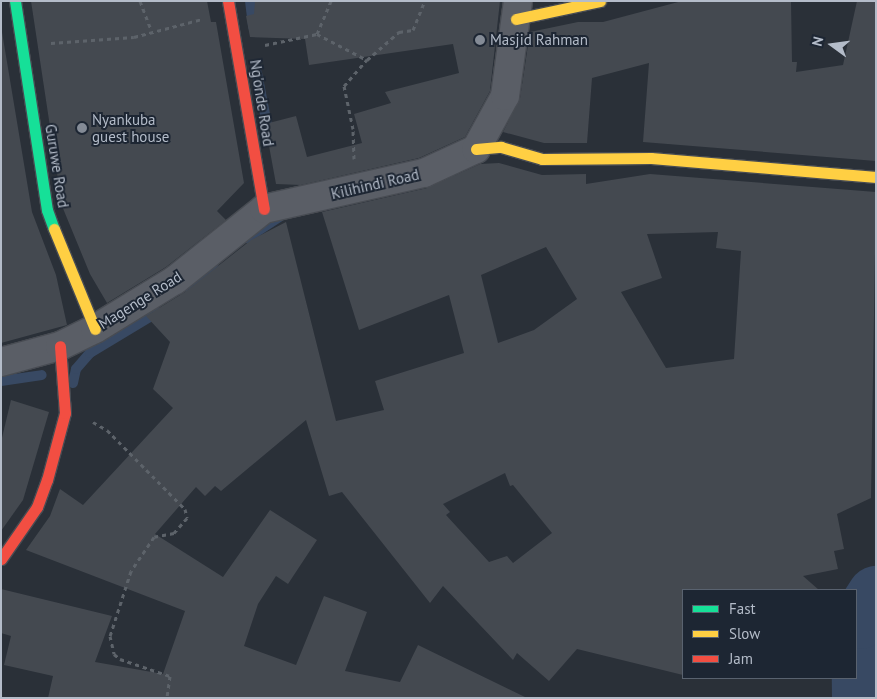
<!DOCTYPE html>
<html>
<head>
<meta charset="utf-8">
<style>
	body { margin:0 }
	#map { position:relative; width:877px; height:699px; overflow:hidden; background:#2a3038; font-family:"PT Sans",sans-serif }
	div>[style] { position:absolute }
	.stream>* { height:10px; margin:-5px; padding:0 5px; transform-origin:5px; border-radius:5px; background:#384963 }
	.river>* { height:58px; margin:-29px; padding:0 29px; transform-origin:29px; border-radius:29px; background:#384963 }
	.building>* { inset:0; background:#444950 }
	.path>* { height:3px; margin-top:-1.5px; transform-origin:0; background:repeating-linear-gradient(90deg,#5d636a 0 4px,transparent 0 8px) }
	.roads { filter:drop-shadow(1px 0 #484c53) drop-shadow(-1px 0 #484c53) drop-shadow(0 1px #484c53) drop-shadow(0 -1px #484c53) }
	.street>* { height:28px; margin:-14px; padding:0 14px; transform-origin:14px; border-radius:14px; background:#5a5e66 }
	.fast>* { height:11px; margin:-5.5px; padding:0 5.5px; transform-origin:5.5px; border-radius:5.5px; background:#16e098 }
	.slow>* { height:11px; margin:-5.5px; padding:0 5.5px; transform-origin:5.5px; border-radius:5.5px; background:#ffcf43 }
	.jam>* { height:11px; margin:-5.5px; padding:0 5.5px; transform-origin:5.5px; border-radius:5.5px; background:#f24e42 }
	.dots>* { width:14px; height:14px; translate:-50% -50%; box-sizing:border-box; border:2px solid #1d2633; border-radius:50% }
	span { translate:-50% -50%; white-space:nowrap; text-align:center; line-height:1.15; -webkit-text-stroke:4px #1d2633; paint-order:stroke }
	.poi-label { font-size:15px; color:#b4bcc9 }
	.left { translate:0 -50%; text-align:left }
	.street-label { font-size:15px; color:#b4bcc9 }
	.frame { position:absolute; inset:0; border:2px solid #b4bcc9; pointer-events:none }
	.legend { position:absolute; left:682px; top:589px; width:175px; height:90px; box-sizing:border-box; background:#1d2633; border:1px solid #59626f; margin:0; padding:6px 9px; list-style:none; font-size:15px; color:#b4bcc9 }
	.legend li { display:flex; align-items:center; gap:10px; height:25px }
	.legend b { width:25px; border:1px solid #59626f }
	.north { position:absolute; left:807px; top:20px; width:50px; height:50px; -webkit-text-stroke:4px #1d2633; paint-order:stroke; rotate:284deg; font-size:14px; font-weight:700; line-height:20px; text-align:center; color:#b4bcc9 }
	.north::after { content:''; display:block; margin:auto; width:18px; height:22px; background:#b4bcc9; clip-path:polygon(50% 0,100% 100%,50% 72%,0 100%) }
</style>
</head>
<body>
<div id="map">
	<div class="stream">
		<i style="left:250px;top:1px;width:26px;rotate:83deg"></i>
		<i style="left:257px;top:73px;width:63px;rotate:79deg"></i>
		<i style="left:247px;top:238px;width:48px;rotate:-33deg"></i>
		<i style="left:190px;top:289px;width:35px;rotate:-47deg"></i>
		<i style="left:1px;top:381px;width:41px;rotate:-8.3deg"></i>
		<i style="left:73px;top:383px;width:14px;rotate:-78deg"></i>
		<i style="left:76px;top:369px;width:21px;rotate:-49deg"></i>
		<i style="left:90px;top:353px;width:79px;rotate:-31.1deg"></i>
	</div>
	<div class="river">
		<i style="left:861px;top:698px;width:78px;rotate:-90.7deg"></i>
		<i style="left:860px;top:620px;width:30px;rotate:-57deg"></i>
	</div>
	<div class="building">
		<i style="clip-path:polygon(31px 1px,207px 1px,211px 22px,216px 22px,244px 183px,217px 211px,226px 220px,166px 267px,107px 303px,90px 274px,62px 206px)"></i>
		<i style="clip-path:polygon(255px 1px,500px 1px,490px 91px,465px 137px,419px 158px,301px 185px,276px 184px,265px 124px,296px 116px,307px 157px,362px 143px,354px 114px,391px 103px,385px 92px,459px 73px,453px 44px,309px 65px,305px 39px,250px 37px,246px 16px,254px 14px)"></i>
		<i style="clip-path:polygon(682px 1px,791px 1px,792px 62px,797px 62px,796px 72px,843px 65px,857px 1px,876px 1px,876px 161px,643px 142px,649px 63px,592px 78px,587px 143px,544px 143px,503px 132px,520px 98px,530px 32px,578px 22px,603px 22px)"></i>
		<i style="clip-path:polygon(1px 26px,32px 212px,56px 275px,67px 325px,1px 343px)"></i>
		<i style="clip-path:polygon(evenodd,499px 163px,542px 175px,586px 174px,586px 184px,650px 174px,876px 192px,871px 498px,837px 514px,844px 549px,834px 551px,838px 569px,803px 576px,819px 590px,683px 590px,683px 675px,577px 649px,549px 681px,517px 653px,513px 660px,443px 586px,430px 603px,342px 492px,329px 496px,306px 420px,221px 491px,215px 486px,205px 496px,196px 487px,155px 534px,223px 577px,270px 510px,317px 540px,288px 584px,276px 576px,258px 604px,244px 646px,296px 665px,324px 596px,367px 612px,345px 671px,400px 682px,418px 645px,527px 698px,48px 698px,53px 676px,4px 665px,11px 636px,1px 633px,1px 589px,112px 616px,95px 662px,163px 674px,185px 611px,26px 550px,50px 516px,60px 489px,83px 505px,173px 408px,153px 389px,170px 342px,146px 316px,185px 292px,251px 240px,286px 222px,336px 421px,384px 410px,375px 381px,464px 353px,449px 295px,359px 330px,322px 212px,427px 188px,480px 164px,499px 163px,718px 232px,716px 248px,741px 251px,734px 359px,666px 368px,621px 292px,662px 278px,647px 234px,718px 232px,499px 163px,546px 247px,577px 299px,534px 330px,498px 343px,481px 275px,546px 247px,499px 163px,505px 473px,510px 486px,513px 485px,552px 533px,513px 563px,507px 556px,489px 562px,446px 515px,450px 512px,443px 504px,505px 473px)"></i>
		<i style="clip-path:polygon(11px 400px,49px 412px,23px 500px,1px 531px,1px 442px)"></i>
	</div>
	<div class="path">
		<i style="left:140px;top:1px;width:30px;rotate:69deg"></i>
		<i style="left:317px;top:34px;width:56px;rotate:27.5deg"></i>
		<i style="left:367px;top:60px;width:43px;rotate:-41.2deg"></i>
		<i style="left:399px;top:32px;width:14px;rotate:-8deg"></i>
		<i style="left:413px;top:30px;width:31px;rotate:-68deg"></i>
		<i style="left:51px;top:43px;width:83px;rotate:-4.1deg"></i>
		<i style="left:134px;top:37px;width:70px;rotate:-14.8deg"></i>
		<i style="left:265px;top:45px;width:53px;rotate:-11.9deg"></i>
		<i style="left:317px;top:34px;width:36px;rotate:-67deg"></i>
		<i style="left:354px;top:159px;width:30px;rotate:-92deg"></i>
		<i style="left:353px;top:129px;width:44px;rotate:-101.8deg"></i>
		<i style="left:344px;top:86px;width:35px;rotate:-49deg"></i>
		<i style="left:93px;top:422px;width:16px;rotate:30deg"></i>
		<i style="left:107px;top:430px;width:111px;rotate:45.4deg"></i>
		<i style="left:185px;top:509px;width:9px;rotate:77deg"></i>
		<i style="left:187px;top:518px;width:20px;rotate:131deg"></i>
		<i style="left:174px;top:533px;width:20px;rotate:169deg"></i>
		<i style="left:154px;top:537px;width:41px;rotate:124.1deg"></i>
		<i style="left:131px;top:571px;width:68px;rotate:107.9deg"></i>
		<i style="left:110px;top:636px;width:18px;rotate:77deg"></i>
		<i style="left:114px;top:654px;width:8px;rotate:40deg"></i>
		<i style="left:120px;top:659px;width:53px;rotate:18.8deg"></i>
		<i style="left:170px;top:676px;width:22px;rotate:98deg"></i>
	</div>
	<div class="roads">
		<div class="street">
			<i style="left:1px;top:362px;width:61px;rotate:-15.2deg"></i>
			<i style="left:60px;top:346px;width:39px;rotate:-26deg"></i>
			<i style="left:95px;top:329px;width:94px;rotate:-31.5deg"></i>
			<i style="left:175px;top:280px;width:114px;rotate:-38.6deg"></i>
			<i style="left:264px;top:209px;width:164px;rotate:-12.7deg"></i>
			<i style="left:424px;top:173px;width:57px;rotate:-24.8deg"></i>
			<i style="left:476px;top:149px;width:60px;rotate:-61.3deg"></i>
			<i style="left:505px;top:96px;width:96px;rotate:-82.2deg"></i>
		</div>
		<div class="fast">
			<i style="left:15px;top:1px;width:211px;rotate:81.3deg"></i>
			<i style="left:47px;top:210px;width:20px;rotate:70deg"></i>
		</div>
		<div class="slow">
			<i style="left:516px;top:19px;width:86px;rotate:-12.1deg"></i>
			<i style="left:476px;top:149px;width:25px;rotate:-5deg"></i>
			<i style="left:501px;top:147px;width:43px;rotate:16.3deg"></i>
			<i style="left:542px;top:159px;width:109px;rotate:-0.5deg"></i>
			<i style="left:651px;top:158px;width:226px;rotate:4.8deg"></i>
			<i style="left:54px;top:229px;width:108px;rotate:67.7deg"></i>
		</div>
		<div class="jam">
			<i style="left:228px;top:1px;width:211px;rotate:80.2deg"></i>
			<i style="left:1px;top:559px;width:63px;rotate:-55.3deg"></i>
			<i style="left:37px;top:507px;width:29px;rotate:-70deg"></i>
			<i style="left:47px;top:480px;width:69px;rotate:-75deg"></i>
			<i style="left:65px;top:413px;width:67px;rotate:-94.3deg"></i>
		</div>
	</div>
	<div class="dots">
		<i style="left:480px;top:40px;background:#848b96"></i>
		<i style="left:82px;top:128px;background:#848b96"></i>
	</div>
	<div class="poi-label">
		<span class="left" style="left:490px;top:40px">Masjid Rahman</span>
		<span class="left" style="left:92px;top:128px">Nyankuba<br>guest house</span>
	</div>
	<div class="street-label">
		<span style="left:262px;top:103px;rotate:81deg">Ng'onde Road</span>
		<span style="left:57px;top:166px;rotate:81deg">Guruwe Road</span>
		<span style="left:375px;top:184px;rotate:-13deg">Kilihindi Road</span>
		<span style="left:140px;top:300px;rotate:-32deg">Magenge Road</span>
	</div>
	<div class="frame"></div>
	<ul class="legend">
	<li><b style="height:6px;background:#16e098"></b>Fast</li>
	<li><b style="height:6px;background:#ffcf43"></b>Slow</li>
	<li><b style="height:6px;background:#f24e42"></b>Jam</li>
	</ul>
	<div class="north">N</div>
</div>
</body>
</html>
